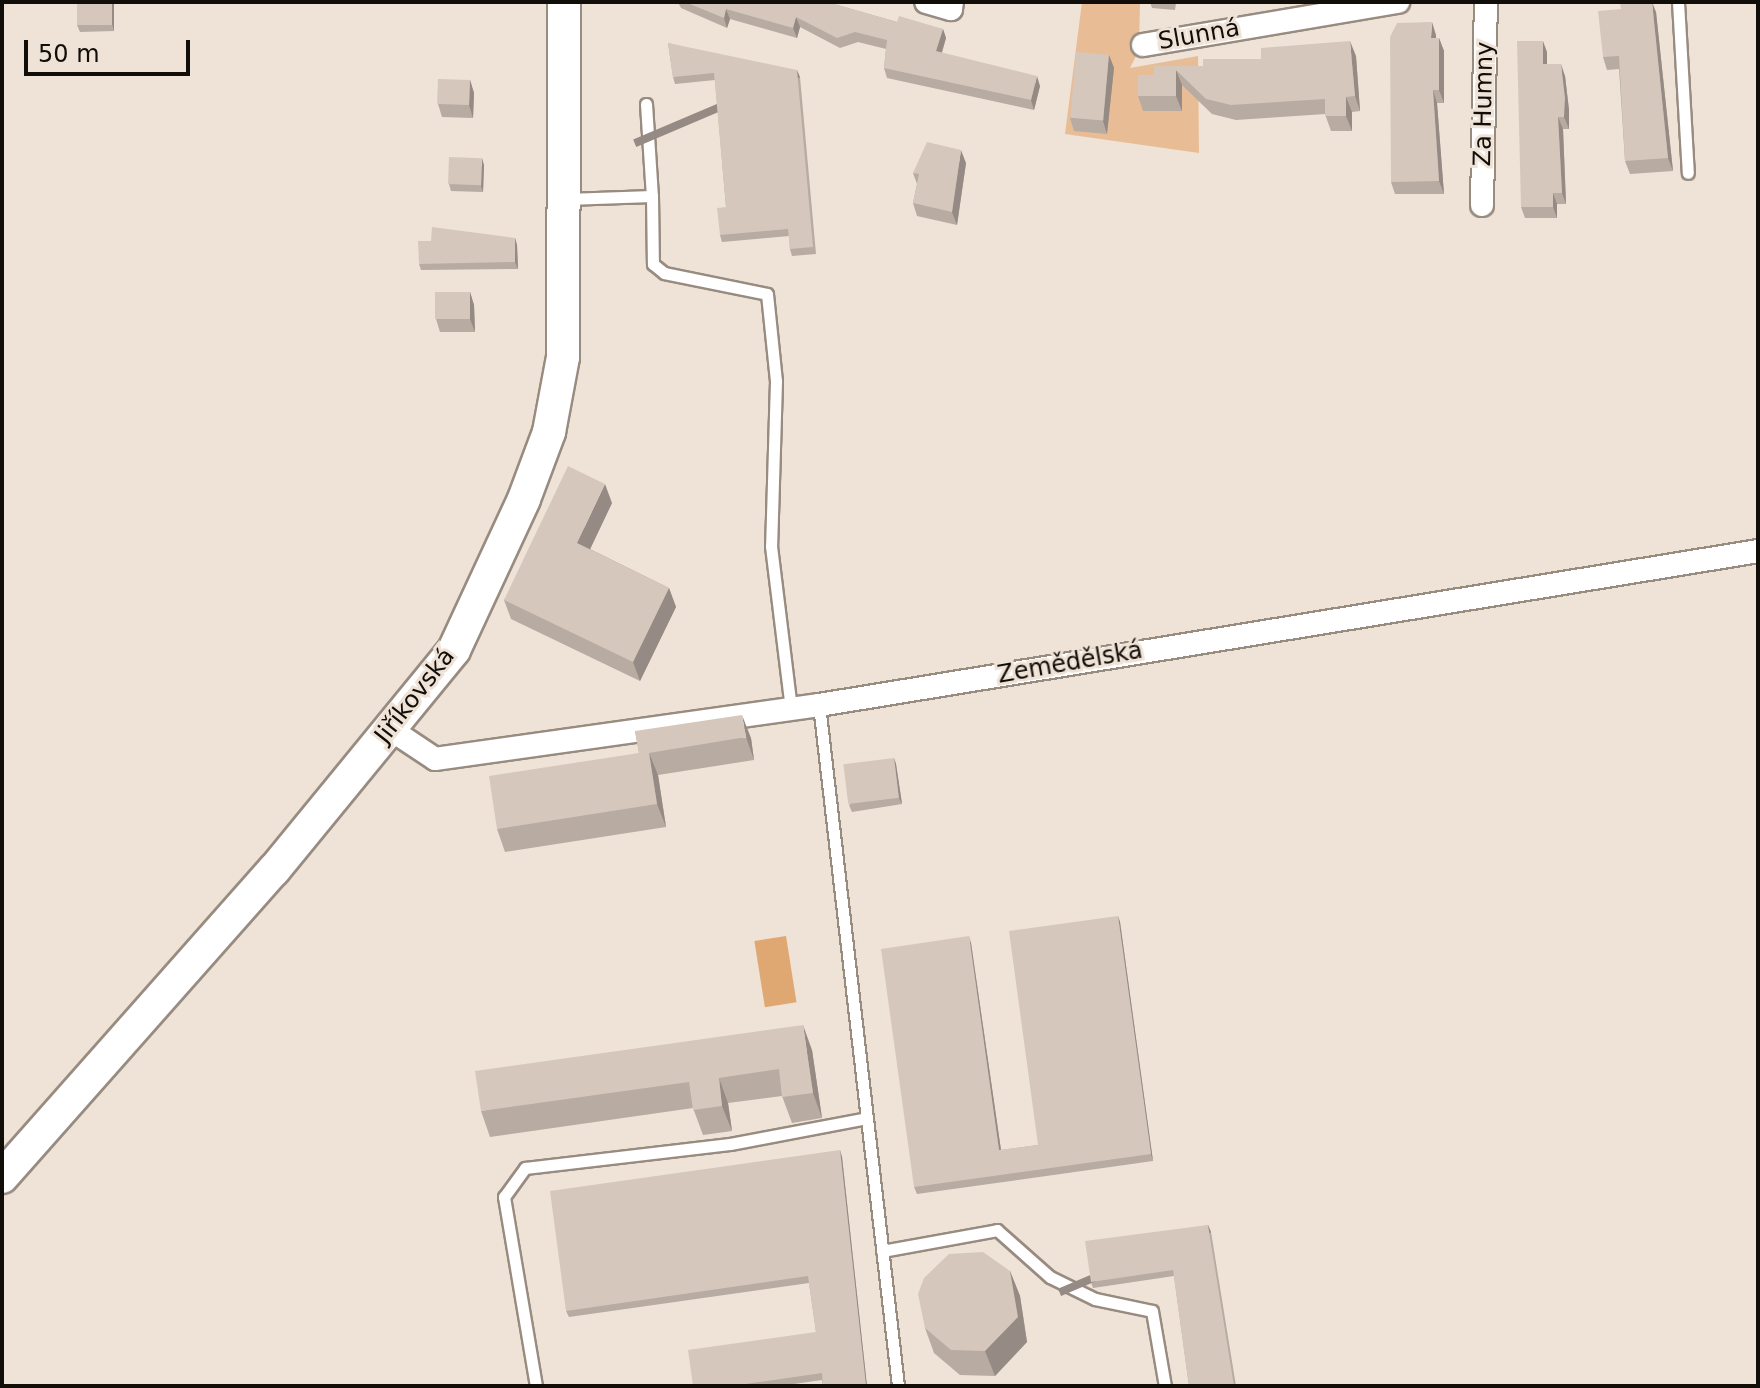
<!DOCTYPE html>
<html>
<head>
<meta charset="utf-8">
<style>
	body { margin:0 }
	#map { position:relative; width:1760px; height:1388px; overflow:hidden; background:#efe2d6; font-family:"DejaVu Sans",sans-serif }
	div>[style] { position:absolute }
	.green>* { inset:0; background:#e8bd95 }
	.water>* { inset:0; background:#dfa873; transform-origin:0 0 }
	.roads { filter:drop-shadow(2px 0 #988b80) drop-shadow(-2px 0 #988b80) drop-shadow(0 2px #988b80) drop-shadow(0 -2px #988b80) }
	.lane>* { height:11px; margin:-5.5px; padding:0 5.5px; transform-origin:5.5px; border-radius:5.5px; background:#fff }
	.street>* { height:22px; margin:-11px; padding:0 11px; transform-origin:11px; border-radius:11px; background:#fff }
	.secondary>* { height:32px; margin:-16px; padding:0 16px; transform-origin:16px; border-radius:16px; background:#fff }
	.wall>* { inset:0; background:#b7aba2 }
	.shaded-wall>* { inset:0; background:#958b84; transform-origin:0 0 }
	.building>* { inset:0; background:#d5c7bc; transform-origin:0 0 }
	span { translate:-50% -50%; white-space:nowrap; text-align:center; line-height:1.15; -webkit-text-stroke:6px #efe2d6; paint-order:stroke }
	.street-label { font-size:24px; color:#110d09 }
	.frame { position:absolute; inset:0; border:4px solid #110d09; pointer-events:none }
	.scale { position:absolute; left:24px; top:40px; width:166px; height:36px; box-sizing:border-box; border:4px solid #110d09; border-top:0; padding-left:10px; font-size:24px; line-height:28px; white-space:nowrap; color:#110d09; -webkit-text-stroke:6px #efe2d6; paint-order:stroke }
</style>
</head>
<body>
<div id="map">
	<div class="green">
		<i style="clip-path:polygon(1082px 2px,1140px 2px,1139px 50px,1130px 68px,1198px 56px,1199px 153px,1065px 134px)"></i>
	</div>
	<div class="water">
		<i style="left:786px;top:936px;width:67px;height:32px;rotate:81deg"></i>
	</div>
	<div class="roads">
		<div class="lane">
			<i style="left:1678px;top:2px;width:171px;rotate:86.7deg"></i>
			<i style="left:646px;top:104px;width:92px;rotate:86.3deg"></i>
			<i style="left:566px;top:199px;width:86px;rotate:-2deg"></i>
			<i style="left:652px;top:196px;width:68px;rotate:89.2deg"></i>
			<i style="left:653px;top:264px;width:14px;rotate:39deg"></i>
			<i style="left:664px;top:273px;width:105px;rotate:11.5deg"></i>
			<i style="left:767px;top:294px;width:87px;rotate:84.1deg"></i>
			<i style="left:776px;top:381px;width:165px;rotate:91.7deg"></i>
			<i style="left:771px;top:546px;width:164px;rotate:83deg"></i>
			<i style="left:819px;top:705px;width:686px;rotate:83.38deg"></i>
			<i style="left:882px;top:1251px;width:117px;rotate:-10.3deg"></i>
			<i style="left:997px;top:1230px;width:71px;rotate:41.6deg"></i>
			<i style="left:1050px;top:1277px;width:50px;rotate:26.1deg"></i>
			<i style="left:1095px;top:1299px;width:58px;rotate:11.9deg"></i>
			<i style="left:1152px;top:1311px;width:76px;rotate:80.2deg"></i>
			<i style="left:536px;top:1386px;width:192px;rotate:-99.6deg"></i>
			<i style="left:504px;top:1197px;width:36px;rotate:-54deg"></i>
			<i style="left:525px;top:1168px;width:206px;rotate:-6.7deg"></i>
			<i style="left:730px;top:1144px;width:139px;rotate:-10.7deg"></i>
		</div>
		<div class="street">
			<i style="left:926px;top:2px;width:26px;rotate:16deg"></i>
			<i style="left:951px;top:9px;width:7px;rotate:-82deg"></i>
			<i style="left:1143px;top:45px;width:259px;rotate:-9.6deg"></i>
			<i style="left:1482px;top:205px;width:203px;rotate:-88.9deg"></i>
			<i style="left:390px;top:729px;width:54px;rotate:33.7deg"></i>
			<i style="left:435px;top:759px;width:388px;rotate:-8deg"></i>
			<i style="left:819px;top:705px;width:952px;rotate:-9.31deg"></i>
		</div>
		<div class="secondary">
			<i style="left:2px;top:1177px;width:410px;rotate:-48.5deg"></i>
			<i style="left:274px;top:870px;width:284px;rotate:-50.7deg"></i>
			<i style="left:454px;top:650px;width:166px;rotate:-65.1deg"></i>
			<i style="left:524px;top:499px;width:72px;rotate:-69.5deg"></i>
			<i style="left:549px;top:432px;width:76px;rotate:-79.4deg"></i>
			<i style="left:563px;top:357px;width:355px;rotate:-89.8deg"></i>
		</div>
	</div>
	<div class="wall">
		<i style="clip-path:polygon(77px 2px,114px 2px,114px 31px,80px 32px,77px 25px)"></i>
		<i style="clip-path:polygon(678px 2px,827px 2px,897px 22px,943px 29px,946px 38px,942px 53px,1040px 86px,1034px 110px,887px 78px,884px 68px,886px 49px,858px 42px,840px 48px,800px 27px,797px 38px,730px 19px,727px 28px,681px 8px)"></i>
		<i style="clip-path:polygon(1150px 2px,1190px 2px,1176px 3px,1175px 10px,1152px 8px)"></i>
		<i style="clip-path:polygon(1656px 12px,1673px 171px,1630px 174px,1625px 161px,1619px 69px,1607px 70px,1603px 57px)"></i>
		<i style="clip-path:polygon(1436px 35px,1436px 38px,1439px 38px,1444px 51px,1444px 103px,1437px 103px,1444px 194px,1395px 194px,1391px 182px)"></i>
		<i style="clip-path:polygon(668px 43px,800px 77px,816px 254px,792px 256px,790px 249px,789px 236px,722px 242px,720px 235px,726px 207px,715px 80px,675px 84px,673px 77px)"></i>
		<i style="clip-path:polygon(1547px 52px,1547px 64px,1565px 76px,1569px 110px,1569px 129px,1563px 129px,1566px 204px,1557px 204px,1557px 218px,1525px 218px,1521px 207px)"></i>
		<i style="clip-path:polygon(1109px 55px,1114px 68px,1107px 134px,1074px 131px,1070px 118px)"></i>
		<i style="clip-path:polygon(1356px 56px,1360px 111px,1352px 112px,1352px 131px,1331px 131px,1325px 114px,1236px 120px,1212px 114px,1182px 85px,1182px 111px,1143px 111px,1138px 96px,1154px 75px,1203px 66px,1261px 59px)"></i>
		<i style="clip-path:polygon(470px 80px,474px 93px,473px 118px,442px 117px,438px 104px)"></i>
		<i style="clip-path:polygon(966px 163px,957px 225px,917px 216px,913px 203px,917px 184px,913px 173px)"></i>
		<i style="clip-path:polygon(484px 165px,483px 192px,451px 191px,449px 184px)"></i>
		<i style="clip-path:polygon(515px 238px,517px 245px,518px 269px,421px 270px,419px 264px)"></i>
		<i style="clip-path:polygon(470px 292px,474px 305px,475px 332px,440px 332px,436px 319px)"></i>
		<i style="clip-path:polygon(612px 503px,590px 549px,669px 588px,676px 607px,640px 681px,511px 619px,504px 600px)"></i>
		<i style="clip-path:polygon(635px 731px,751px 738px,754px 760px,658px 775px,666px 827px,505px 852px,497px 829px,639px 753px)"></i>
		<i style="clip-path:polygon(894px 758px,896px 764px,902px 804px,852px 812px,849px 805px)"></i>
		<i style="clip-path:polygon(1118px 916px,1120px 922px,1153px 1161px,917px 1194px,914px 1187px,971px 943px,1001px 1150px,1038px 1145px)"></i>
		<i style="clip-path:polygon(812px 1050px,822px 1118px,792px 1123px,782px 1096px,728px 1103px,732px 1131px,703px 1135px,693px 1108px,490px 1137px,481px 1111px)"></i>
		<i style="clip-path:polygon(840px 1150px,842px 1157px,867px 1386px,823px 1386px,822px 1380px,780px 1386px,693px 1386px,816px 1332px,809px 1283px,569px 1317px,566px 1311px)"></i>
		<i style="clip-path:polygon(1208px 1225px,1211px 1232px,1236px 1386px,1189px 1386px,1174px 1276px,1093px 1288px,1091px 1282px)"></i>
		<i style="clip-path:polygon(1010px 1271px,1020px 1296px,1027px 1342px,995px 1376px,960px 1375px,934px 1353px,925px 1328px)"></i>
	</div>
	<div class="shaded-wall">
		<i style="clip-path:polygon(112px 2px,114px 2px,114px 31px,112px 24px)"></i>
		<i style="clip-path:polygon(1652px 2px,1656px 12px,1673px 171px,1668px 158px)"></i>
		<i style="clip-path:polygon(726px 9px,730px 19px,727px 28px,724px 18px)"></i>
		<i style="clip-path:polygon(796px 17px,800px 27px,797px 38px,793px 28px)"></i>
		<i style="clip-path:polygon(1432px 22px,1436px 35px,1436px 51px,1431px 38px)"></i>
		<i style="clip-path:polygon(943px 29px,946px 38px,939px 61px,936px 51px)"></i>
		<i style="clip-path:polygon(1439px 38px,1444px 51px,1444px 103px,1439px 90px)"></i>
		<i style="clip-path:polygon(1350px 41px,1356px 56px,1360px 111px,1355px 96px)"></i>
		<i style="clip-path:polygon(1543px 41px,1547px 52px,1547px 76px,1543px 64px)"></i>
		<i style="clip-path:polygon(1109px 55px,1114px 68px,1107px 134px,1103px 121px)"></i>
		<i style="clip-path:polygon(1561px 64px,1565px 76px,1569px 110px,1569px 129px,1564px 117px)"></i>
		<i style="left:797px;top:70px;width:8px;height:178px;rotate:67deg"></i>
		<i style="clip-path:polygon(1176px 70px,1182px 85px,1182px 111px,1176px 96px)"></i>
		<i style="clip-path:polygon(1037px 76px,1040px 86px,1034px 110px,1031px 100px)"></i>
		<i style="clip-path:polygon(470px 80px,474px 93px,473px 118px,469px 105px)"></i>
		<i style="clip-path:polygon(1433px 90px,1437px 103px,1444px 194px,1439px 181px)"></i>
		<i style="clip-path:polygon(1346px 97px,1352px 112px,1352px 131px,1346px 116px)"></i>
		<i style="clip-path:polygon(1558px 117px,1563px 129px,1566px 204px,1562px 193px)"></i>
		<i style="clip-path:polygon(961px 150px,966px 163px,957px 225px,952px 212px)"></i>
		<i style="clip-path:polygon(482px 158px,484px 165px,483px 192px,481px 186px)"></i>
		<i style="clip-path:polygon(1553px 193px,1557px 204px,1557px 218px,1553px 207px)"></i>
		<i style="clip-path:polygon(515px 238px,517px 245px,518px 269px,515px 262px)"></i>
		<i style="clip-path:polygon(470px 292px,474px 305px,475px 332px,470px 319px)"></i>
		<i style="clip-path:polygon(605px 484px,612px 503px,584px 562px,577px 543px)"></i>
		<i style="clip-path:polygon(669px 588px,676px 607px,640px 681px,633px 662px)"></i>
		<i style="clip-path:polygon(742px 715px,751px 738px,754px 760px,746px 737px)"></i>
		<i style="clip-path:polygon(649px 753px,658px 775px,666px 827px,657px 804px)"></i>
		<i style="clip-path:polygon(894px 758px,896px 764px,902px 804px,899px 798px)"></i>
		<i style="clip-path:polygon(1118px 916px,1120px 922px,1153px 1161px,1151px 1154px)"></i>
		<i style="clip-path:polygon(969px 936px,971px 943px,1002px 1157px,999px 1150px)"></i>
		<i style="clip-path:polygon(803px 1025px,812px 1050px,822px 1118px,813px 1093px)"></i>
		<i style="clip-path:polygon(719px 1078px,728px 1103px,732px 1131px,722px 1106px)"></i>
		<i style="clip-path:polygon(840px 1150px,842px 1157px,867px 1386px,866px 1386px)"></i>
		<i style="left:1208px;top:1225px;width:8px;height:163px;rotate:67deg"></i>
		<i style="clip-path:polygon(1010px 1271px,1020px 1296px,1027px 1342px,995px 1376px,985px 1351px)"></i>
	</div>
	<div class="building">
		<i style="left:77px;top:2px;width:35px;height:23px"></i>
		<i style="clip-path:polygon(685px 2px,827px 2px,897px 22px,899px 16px,943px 29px,936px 51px,1037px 76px,1031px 100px,884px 68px,887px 40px,855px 32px,837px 38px,796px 17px,793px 28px,726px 9px,724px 18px)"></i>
		<i style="clip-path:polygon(1620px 2px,1652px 2px,1668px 158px,1625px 161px,1619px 56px,1603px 57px,1598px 11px,1621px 9px)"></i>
		<i style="clip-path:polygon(1432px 22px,1431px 38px,1439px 38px,1439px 90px,1433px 90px,1439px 181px,1391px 182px,1390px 37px,1397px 23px)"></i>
		<i style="clip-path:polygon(1350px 41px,1355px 96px,1346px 97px,1346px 116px,1325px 116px,1325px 99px,1231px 105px,1206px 99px,1176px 70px,1176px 96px,1138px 96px,1138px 75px,1154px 75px,1154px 66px,1203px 66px,1203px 59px,1261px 59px,1261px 48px)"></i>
		<i style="clip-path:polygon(1517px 41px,1543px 41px,1543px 64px,1561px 64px,1565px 98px,1564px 117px,1558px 117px,1562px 193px,1553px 193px,1553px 207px,1521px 207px)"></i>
		<i style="clip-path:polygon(668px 43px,797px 70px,813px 247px,790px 249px,788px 229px,720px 235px,717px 208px,726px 207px,714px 73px,673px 77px)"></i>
		<i style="left:1076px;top:52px;width:33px;height:66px;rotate:5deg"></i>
		<i style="left:438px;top:79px;width:32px;height:25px;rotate:2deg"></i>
		<i style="clip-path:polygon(927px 142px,961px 150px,952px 212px,913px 203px,919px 174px,913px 173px)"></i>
		<i style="left:449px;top:157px;width:33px;height:27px;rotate:2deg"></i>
		<i style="clip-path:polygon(432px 227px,515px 238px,515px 262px,419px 264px,418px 241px,431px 241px)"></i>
		<i style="left:435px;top:292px;width:35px;height:27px"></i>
		<i style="clip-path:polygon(568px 466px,605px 484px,577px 543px,669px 588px,633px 662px,504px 600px)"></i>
		<i style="clip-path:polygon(742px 715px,746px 737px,649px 753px,657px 804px,497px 829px,489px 776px,639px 753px,635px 731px)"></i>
		<i style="left:894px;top:758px;width:40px;height:51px;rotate:83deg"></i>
		<i style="clip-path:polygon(1118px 916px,1151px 1154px,914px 1187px,881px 949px,969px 936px,999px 1150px,1038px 1145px,1009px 931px)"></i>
		<i style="clip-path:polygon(803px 1025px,813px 1093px,782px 1097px,779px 1069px,719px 1078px,722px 1106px,693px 1110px,689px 1082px,481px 1111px,475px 1071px)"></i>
		<i style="clip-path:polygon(840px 1150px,866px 1386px,823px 1386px,822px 1373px,732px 1386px,693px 1386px,688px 1350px,816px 1332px,808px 1276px,566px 1311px,550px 1191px)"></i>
		<i style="clip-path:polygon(1208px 1225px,1234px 1386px,1189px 1386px,1173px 1270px,1091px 1282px,1085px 1241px)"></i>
		<i style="clip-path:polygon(983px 1252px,1010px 1271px,1018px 1317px,985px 1351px,951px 1350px,925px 1328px,918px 1294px,924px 1278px,949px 1254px)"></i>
	</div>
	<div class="street-label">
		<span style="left:1199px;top:35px;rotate:-10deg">Slunná</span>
		<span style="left:1484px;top:104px;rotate:-89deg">Za Humny</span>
		<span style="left:1070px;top:663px;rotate:-10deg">Zemědělská</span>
		<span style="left:415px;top:696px;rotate:-52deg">Jiříkovská</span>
	</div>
	<div class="frame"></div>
	<div class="scale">50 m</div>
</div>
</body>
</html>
